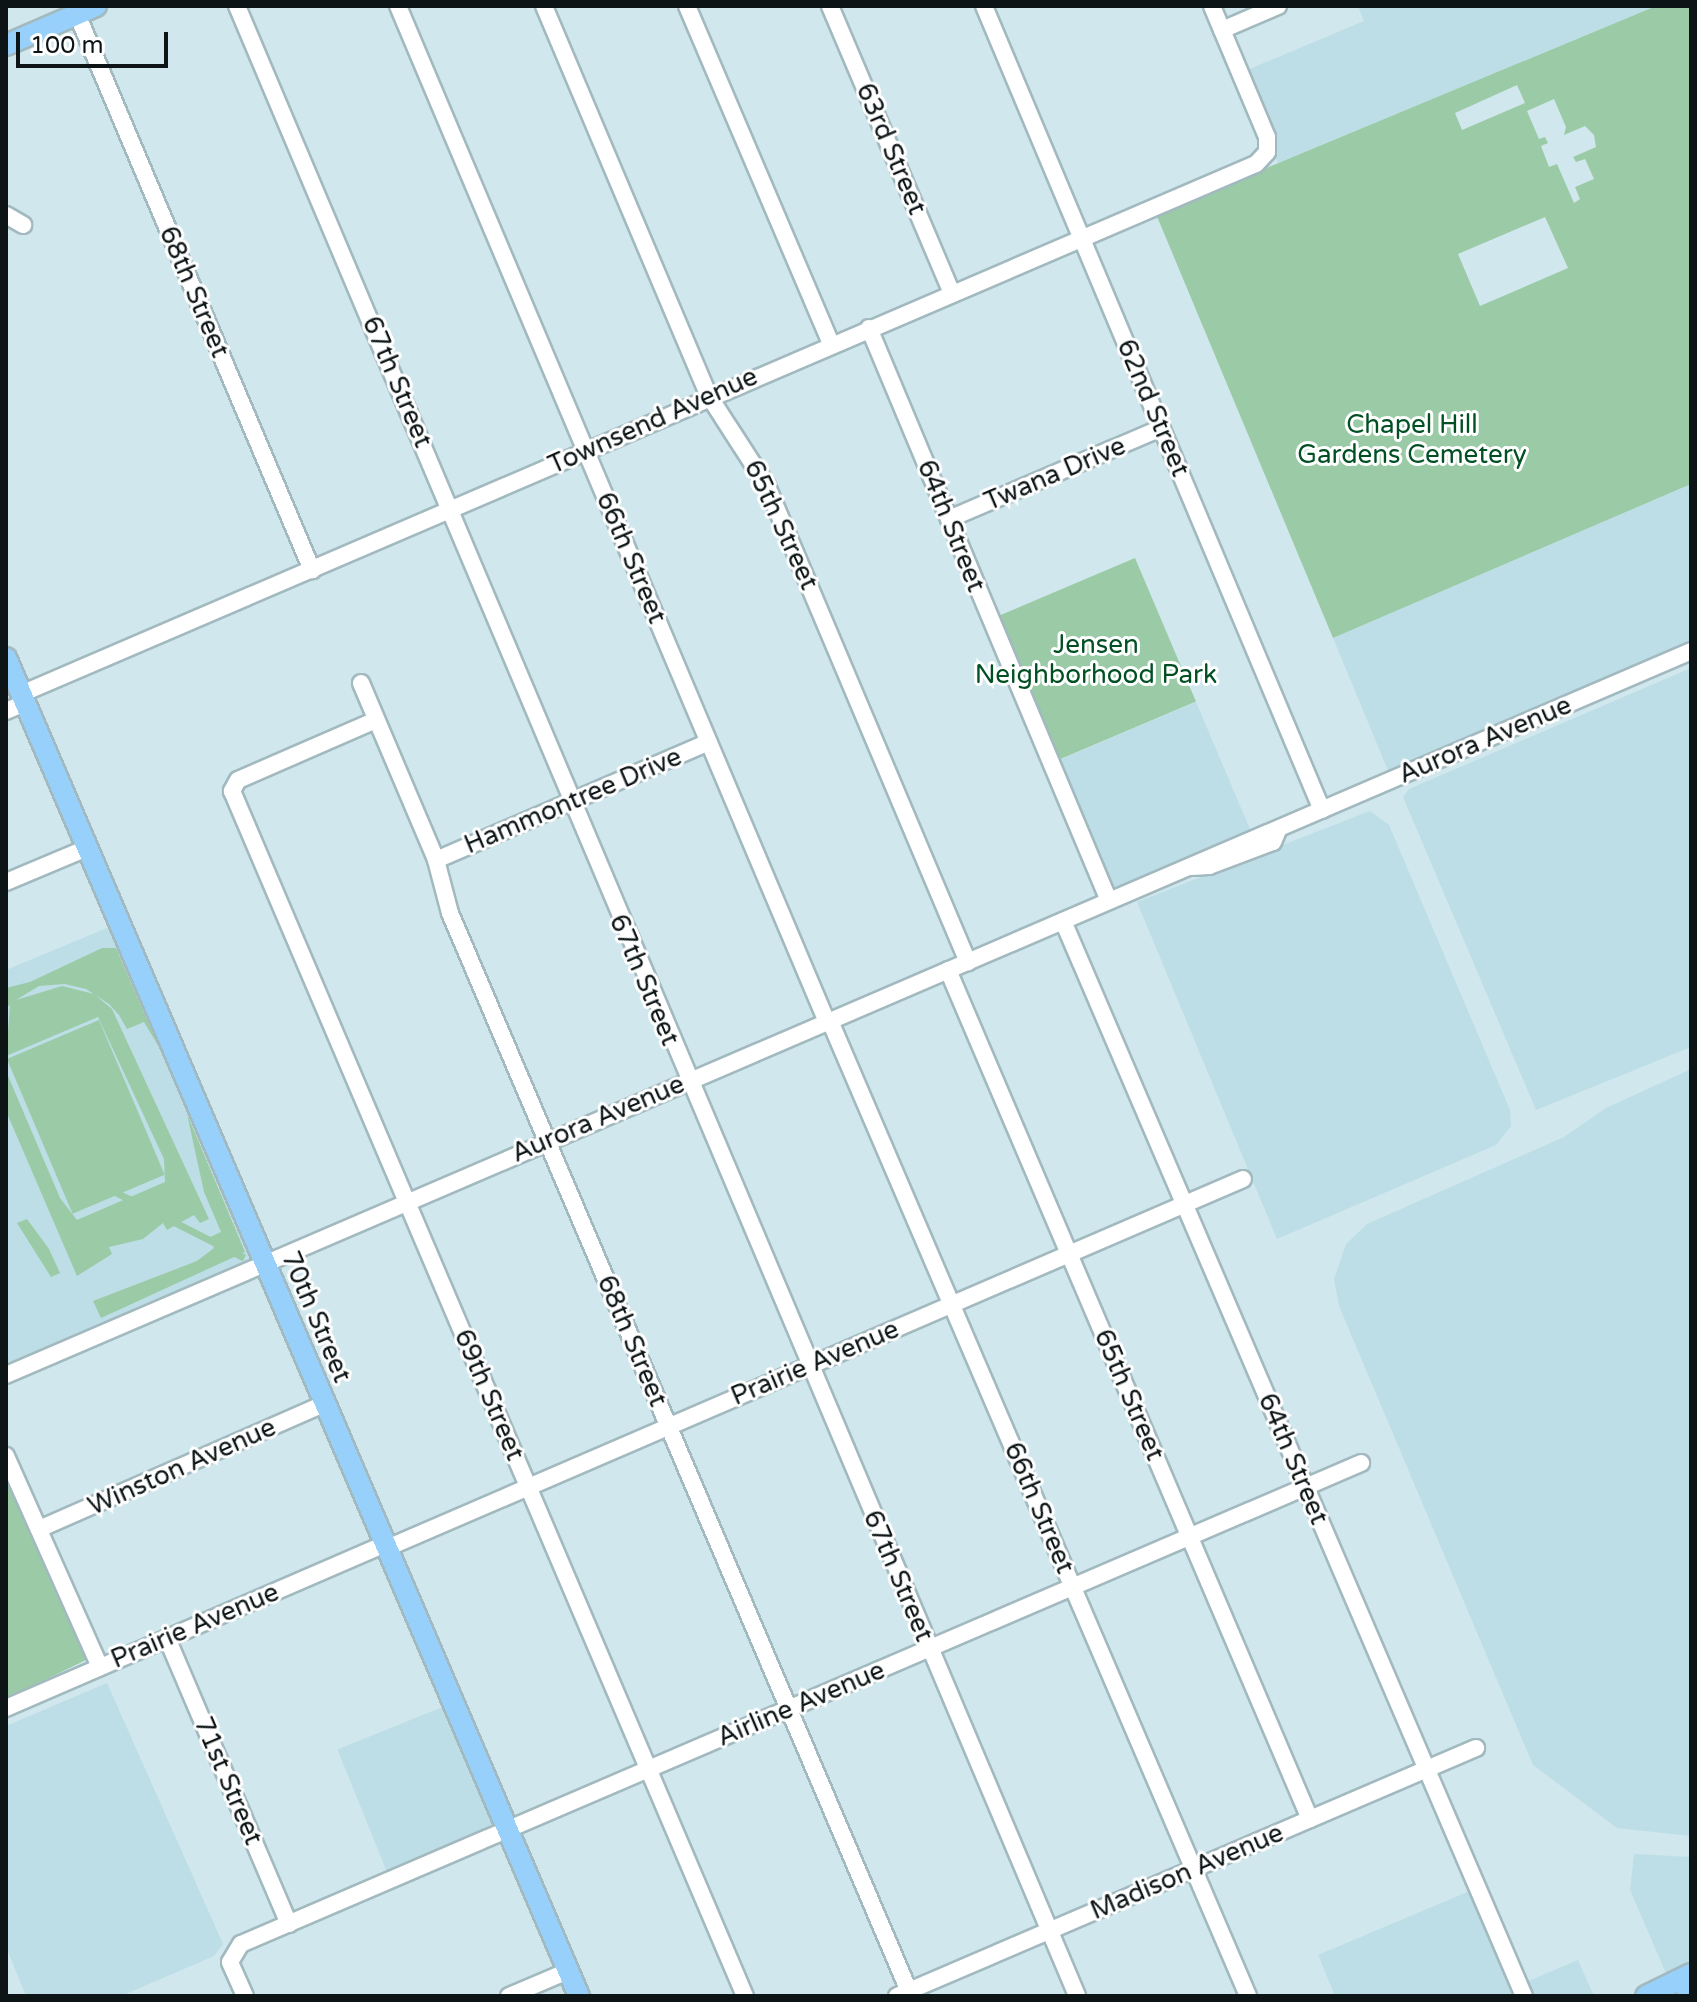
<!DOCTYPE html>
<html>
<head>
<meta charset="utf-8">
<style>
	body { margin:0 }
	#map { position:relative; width:1697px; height:2002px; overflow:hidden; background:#d0e7ed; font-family:"Varela Round",sans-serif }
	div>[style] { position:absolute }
	.built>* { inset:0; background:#bddee6; transform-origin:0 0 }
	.green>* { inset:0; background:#9acba6; transform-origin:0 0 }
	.roads { filter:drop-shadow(2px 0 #a2b9bf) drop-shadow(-2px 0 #a2b9bf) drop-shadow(0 2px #a2b9bf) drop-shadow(0 -2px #a2b9bf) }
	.minor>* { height:16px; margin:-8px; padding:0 8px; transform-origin:8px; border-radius:8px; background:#fff }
	.major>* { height:20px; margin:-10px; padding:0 10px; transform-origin:10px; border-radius:10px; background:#97d0fa }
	span { translate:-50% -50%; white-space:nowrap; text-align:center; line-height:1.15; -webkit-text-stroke:6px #fff; paint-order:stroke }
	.street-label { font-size:26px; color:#0c1416 }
	.park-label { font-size:26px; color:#005024 }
	.frame { position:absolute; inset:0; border:8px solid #0c1416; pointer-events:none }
	.scale { position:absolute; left:16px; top:32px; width:152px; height:36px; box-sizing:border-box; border:4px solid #0c1416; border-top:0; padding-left:10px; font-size:24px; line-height:28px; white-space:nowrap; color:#0c1416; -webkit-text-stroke:6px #fff; paint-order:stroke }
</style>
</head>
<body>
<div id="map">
	<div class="built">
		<i style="clip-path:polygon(1358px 6px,1656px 6px,1278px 163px,1240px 73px,1364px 21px)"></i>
		<i style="clip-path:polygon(1691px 484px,1691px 651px,1392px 780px,1333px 638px)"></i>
		<i style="clip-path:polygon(1691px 668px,1691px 1047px,1536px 1110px,1403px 797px,1409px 789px)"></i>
		<i style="left:1196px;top:702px;width:140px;height:151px;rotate:67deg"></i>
		<i style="clip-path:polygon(1370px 811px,1389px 825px,1510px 1110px,1511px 1126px,1496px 1145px,1277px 1239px,1137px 902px)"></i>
		<i style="clip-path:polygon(119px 923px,264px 1262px,6px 1375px,6px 970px)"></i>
		<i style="clip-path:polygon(1691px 1069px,1691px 1836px,1617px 1828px,1533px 1765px,1339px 1306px,1334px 1279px,1346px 1244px,1367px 1224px,1564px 1137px,1606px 1108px)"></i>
		<i style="clip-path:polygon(107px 1683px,223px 1944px,214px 1956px,121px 1996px,26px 1996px,6px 1947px,6px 1726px)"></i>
		<i style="left:445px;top:1706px;width:132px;height:116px;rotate:68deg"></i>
		<i style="clip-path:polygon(1634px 1854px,1691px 1857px,1691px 1968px,1668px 1978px,1630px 1890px)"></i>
		<i style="clip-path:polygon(1472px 1890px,1517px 1996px,1335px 1996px,1318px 1955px)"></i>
		<i style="clip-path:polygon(1578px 1960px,1594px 1996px,1530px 1996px,1524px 1983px)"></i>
	</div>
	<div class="green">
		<i style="clip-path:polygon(evenodd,1656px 6px,1691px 6px,1691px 484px,1333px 638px,1156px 214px,1656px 6px,1517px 85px,1525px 103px,1462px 130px,1455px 113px,1517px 85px,1656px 6px,1554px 99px,1566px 127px,1564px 135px,1585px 126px,1594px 135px,1596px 147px,1573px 157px,1576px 162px,1585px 159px,1594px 179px,1575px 187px,1580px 199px,1574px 203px,1557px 164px,1549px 167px,1541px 146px,1548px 143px,1545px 137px,1539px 139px,1527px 111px,1554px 99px,1656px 6px,1545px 217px,1568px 268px,1480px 306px,1458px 254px,1545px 217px)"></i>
		<i style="left:1135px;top:558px;width:156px;height:151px;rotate:67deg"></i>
		<i style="clip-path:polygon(102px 948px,116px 948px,159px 1047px,144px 1022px,127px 1029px,119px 1015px,109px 1004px,86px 989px,65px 984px,39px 986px,16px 1000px,62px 986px,94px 994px,112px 1009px,209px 1219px,200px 1223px,194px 1215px,167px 1230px,163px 1223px,143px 1239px,109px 1247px,112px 1254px,77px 1276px,6px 1111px,6px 1071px,60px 1198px,77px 1220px,165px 1182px,164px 1159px,98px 1017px,6px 1056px,10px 1005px,6px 1008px,6px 988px,30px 982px)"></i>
		<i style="clip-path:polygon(120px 949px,250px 1249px,248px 1251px,120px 951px)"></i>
		<i style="left:99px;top:1020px;width:168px;height:100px;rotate:67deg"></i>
		<i style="clip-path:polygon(187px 1114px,245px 1252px,101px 1318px,93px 1301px,197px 1261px,214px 1248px,210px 1237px,221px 1232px,204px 1192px)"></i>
		<i style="clip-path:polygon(27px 1219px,49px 1249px,60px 1273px,51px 1277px,17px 1223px)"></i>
		<i style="left:246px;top:1255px;width:7px;height:158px;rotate:117deg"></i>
		<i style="clip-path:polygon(6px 1467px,90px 1658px,6px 1699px)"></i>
	</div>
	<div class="roads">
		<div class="minor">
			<i style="left:237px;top:6px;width:2160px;rotate:67.11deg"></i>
			<i style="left:398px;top:6px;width:1103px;rotate:67.11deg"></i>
			<i style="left:544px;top:6px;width:423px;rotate:67.1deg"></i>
			<i style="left:709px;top:396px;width:107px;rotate:57.2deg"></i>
			<i style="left:767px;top:486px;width:517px;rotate:67.11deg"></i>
			<i style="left:687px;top:6px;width:367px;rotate:66.9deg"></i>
			<i style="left:830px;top:6px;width:312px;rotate:67deg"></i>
			<i style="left:984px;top:6px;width:872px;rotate:67.2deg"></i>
			<i style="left:77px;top:14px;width:604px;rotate:67.09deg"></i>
			<i style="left:1222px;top:30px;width:61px;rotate:-23.2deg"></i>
			<i style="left:6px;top:215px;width:20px;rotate:30deg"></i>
			<i style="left:869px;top:328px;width:621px;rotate:67.27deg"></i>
			<i style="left:949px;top:519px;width:231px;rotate:-23.2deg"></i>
			<i style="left:361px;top:683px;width:192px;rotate:67deg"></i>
			<i style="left:436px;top:860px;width:55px;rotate:75.2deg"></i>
			<i style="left:450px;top:913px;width:1177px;rotate:66.94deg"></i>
			<i style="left:21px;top:694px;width:1344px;rotate:-23.23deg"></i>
			<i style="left:1256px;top:164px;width:16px;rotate:-47deg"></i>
			<i style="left:1267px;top:152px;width:15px;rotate:-90deg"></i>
			<i style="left:1267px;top:137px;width:142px;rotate:-112.8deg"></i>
			<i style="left:6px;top:711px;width:21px;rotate:-23deg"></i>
			<i style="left:376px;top:720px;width:150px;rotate:156.5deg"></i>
			<i style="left:238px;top:780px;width:13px;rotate:119deg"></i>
			<i style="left:232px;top:791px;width:1310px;rotate:66.94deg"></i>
			<i style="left:436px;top:860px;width:297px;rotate:-23.4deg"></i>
			<i style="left:1192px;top:867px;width:17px;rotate:-3deg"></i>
			<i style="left:1209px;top:866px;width:68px;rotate:-20.6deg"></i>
			<i style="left:1273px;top:842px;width:13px;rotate:-67deg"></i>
			<i style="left:6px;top:882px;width:88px;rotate:-22.8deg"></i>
			<i style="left:1063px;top:921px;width:1170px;rotate:66.79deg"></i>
			<i style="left:948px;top:970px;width:923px;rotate:66.91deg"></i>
			<i style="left:830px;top:1021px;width:1061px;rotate:66.79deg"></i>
			<i style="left:6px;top:1375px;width:1834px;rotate:-23.25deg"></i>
			<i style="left:6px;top:1456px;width:231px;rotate:66deg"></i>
			<i style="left:39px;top:1529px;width:311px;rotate:-23.7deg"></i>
			<i style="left:387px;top:1548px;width:932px;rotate:-23.32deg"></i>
			<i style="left:167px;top:1638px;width:311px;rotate:66.9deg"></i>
			<i style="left:6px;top:1708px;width:413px;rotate:-23.4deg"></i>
			<i style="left:245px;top:1996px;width:37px;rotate:-114deg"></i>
			<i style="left:230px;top:1962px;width:21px;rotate:-59deg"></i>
			<i style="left:241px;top:1944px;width:1219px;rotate:-23.24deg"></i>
			<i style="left:509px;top:1996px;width:64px;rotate:-23deg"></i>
			<i style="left:897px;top:1996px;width:630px;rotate:-23.19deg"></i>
		</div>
		<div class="major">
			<i style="left:6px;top:45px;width:98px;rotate:-23.4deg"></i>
			<i style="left:6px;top:658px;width:1456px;rotate:66.82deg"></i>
			<i style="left:1646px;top:1996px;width:50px;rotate:-26.1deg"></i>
			<i style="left:1687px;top:1996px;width:4px;rotate:-14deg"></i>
		</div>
	</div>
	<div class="street-label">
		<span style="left:891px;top:149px;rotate:67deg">63rd Street</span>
		<span style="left:194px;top:292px;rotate:67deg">68th Street</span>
		<span style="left:397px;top:382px;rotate:67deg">67th Street</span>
		<span style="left:1153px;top:408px;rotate:67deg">62nd Street</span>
		<span style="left:653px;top:421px;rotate:-24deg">Townsend Avenue</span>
		<span style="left:1055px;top:474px;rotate:-23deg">Twana Drive</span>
		<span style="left:781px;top:525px;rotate:65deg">65th Street</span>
		<span style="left:951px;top:526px;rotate:68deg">64th Street</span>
		<span style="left:631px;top:558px;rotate:67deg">66th Street</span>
		<span style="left:1485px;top:740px;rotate:-23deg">Aurora Avenue</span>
		<span style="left:573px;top:801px;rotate:-23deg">Hammontree Drive</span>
		<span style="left:644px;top:980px;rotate:67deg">67th Street</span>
		<span style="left:598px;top:1119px;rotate:-23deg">Aurora Avenue</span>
		<span style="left:316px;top:1317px;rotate:67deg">70th Street</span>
		<span style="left:632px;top:1341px;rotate:67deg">68th Street</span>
		<span style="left:815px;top:1363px;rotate:-23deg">Prairie Avenue</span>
		<span style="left:489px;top:1395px;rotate:67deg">69th Street</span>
		<span style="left:1129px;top:1395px;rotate:67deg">65th Street</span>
		<span style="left:1293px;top:1459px;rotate:67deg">64th Street</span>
		<span style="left:182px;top:1467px;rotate:-24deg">Winston Avenue</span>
		<span style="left:1039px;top:1508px;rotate:67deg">66th Street</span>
		<span style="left:898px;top:1576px;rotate:67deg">67th Street</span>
		<span style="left:195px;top:1626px;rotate:-23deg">Prairie Avenue</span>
		<span style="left:801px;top:1704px;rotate:-23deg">Airline Avenue</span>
		<span style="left:228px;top:1781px;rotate:67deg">71st Street</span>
		<span style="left:1187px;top:1872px;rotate:-23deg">Madison Avenue</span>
	</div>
	<div class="park-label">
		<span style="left:1412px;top:440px">Chapel Hill<br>Gardens Cemetery</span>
		<span style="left:1096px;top:660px">Jensen<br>Neighborhood Park</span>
	</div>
	<div class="frame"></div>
	<div class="scale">100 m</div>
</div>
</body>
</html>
